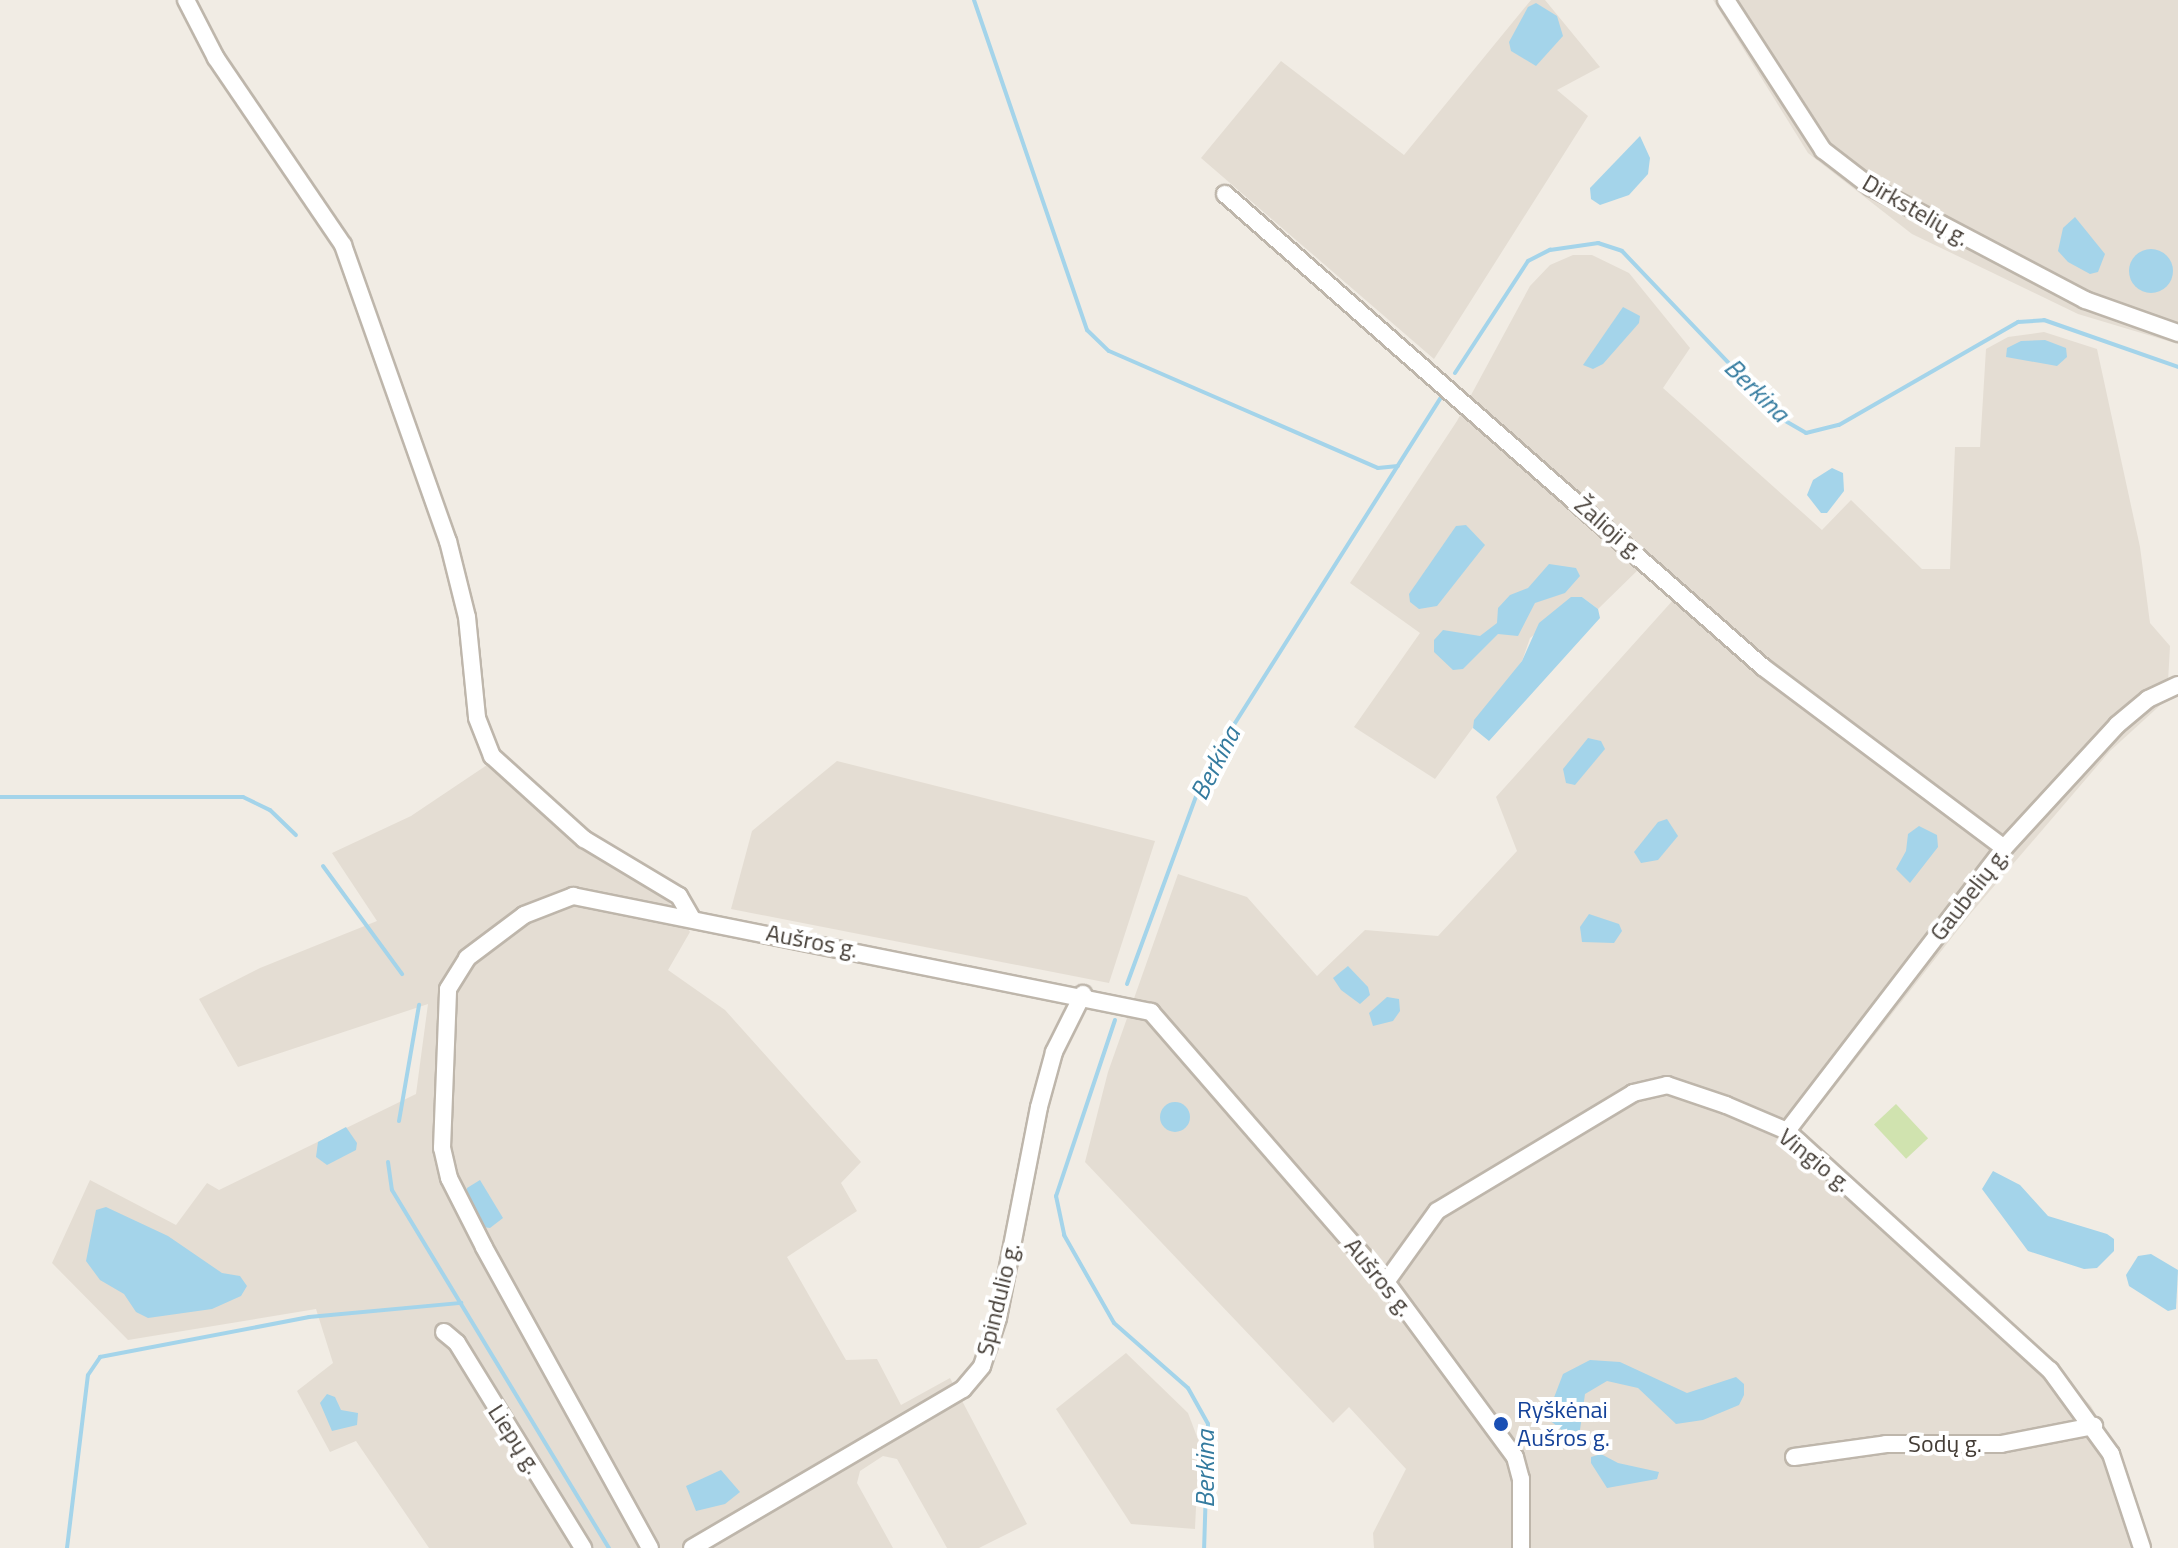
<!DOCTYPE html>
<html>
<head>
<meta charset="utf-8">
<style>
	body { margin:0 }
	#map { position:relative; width:2178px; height:1548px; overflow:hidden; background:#f1ece4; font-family:"Titillium Web",sans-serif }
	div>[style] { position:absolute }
	.residential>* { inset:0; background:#e4ddd3 }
	.green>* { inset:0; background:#d0e3af; transform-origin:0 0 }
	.water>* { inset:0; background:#a4d4ea }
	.round { border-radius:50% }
	.stream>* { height:4px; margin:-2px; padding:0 2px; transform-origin:2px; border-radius:2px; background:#a4d4ea }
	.roads { filter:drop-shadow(2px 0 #beb6ab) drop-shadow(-2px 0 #beb6ab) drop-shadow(0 2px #beb6ab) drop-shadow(0 -2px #beb6ab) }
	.minor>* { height:16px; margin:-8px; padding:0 8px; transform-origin:8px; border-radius:8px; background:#fff }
	.dots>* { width:22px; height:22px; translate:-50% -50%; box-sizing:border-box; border:4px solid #fff; border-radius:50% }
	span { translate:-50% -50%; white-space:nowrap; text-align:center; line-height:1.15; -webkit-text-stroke:8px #fff; paint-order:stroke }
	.street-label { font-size:24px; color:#433c35 }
	.transit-label { font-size:24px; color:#164399 }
	.left { translate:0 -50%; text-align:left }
	.water-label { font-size:26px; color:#347b9f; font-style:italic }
</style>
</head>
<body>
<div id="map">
	<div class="residential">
		<i style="clip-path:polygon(1531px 0,1545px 0,1600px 67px,1557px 90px,1588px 116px,1434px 359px,1201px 158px,1281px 61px,1404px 155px)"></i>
		<i style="clip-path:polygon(1713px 0,2178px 0,2178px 344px,2078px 314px,1912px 234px,1808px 153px)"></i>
		<i style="clip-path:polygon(1573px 255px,1592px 255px,1629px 273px,1690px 348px,1663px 388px,1822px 530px,1851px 500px,1922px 569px,1950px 569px,1955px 447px,1980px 447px,1986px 349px,2008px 337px,2044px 332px,2097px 349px,2140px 547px,2150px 623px,2170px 646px,2167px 699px,2110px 751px,1971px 913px,1801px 1130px,1993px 1303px,2091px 1406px,2119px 1455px,2150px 1548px,1374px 1548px,1373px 1533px,1406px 1469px,1349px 1407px,1333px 1423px,1085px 1162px,1108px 1072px,1178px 874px,1247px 897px,1317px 976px,1365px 930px,1438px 936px,1517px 851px,1496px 797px,1674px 599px,1642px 566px,1598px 609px,1582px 597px,1530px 638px,1522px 661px,1435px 779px,1354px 727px,1420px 633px,1350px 583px,1457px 421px,1530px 286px,1550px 265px)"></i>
		<i style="clip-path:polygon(837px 761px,1155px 841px,1109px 983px,731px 909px,752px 831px)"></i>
		<i style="clip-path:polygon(490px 763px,581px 847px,666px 898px,690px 932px,668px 970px,725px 1010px,861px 1162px,841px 1183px,857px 1211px,787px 1257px,846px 1360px,877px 1359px,901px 1405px,950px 1378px,1027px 1524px,979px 1548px,947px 1548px,897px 1459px,883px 1456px,860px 1471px,857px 1483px,893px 1548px,429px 1548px,356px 1441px,330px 1452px,297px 1391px,333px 1363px,316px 1309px,128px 1340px,52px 1263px,90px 1180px,176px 1225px,207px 1183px,219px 1190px,416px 1094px,428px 1004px,238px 1067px,199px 999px,260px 968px,377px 921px,332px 853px,411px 816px)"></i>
		<i style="clip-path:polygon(1126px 1353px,1188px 1413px,1199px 1442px,1195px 1529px,1131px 1524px,1056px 1409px)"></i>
	</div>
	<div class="green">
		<i style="left:1896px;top:1104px;width:47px;height:30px;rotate:47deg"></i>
	</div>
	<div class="water">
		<i style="clip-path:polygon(1536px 3px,1557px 16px,1563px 36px,1536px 66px,1511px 51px,1509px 42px,1528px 7px)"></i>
		<i style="clip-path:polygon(1640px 136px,1650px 158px,1648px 174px,1629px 195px,1600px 205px,1591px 199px,1590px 188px)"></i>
		<i style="clip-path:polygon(2075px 217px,2105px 254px,2098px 272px,2090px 274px,2068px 262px,2058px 251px,2063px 228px)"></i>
		<i class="round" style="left:2129px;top:249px;width:44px;height:44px"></i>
		<i style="clip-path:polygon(1623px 307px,1640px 316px,1639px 323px,1603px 364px,1593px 369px,1583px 365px)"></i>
		<i style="clip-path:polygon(2045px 340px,2066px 348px,2067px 357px,2057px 366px,2006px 357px,2007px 348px,2021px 341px)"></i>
		<i style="clip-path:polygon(1832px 468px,1843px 473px,1844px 491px,1827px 513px,1821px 513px,1807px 495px,1813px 480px)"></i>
		<i style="clip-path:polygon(1466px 525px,1485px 545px,1437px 606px,1419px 609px,1410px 602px,1409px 594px,1456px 526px)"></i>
		<i style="clip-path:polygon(1549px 564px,1576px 568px,1580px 576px,1565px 593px,1535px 603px,1518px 636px,1498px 634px,1463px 669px,1453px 670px,1434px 652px,1434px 640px,1443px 630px,1480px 636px,1497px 623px,1498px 608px,1510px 595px,1528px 588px)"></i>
		<i style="clip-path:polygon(1571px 597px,1582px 597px,1598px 609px,1600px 618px,1489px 741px,1473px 728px,1474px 720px,1522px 661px,1539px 623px)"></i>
		<i style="clip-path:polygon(1588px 738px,1601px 741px,1605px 749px,1575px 785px,1566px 783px,1563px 769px)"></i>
		<i style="clip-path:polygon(1667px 819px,1678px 836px,1658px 860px,1641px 863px,1634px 852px,1658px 822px)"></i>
		<i style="clip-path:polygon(1919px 826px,1937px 835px,1938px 847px,1910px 883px,1896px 869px,1906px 851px,1908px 834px)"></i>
		<i style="clip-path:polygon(1589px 914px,1619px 924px,1622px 931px,1614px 943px,1582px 942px,1580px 927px)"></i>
		<i style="clip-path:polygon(1348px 966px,1368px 987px,1370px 995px,1360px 1004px,1341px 990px,1333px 978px)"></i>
		<i style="clip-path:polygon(1387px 997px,1399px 999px,1400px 1011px,1393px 1021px,1373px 1026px,1369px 1013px)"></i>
		<i class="round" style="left:1160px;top:1102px;width:30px;height:30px"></i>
		<i style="clip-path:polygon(346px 1127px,357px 1143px,356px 1150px,327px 1165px,316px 1157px,318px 1142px)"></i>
		<i style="clip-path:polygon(1993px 1171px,2020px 1185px,2048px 1216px,2107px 1234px,2114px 1239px,2114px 1251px,2097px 1268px,2084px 1269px,2028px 1251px,1982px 1189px)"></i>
		<i style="clip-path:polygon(480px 1180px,503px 1218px,490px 1228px,483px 1227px,466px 1195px,467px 1188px)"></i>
		<i style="clip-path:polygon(106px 1207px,168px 1236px,222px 1273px,240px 1276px,247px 1286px,241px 1296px,212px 1309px,148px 1318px,136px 1312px,124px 1294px,100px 1280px,86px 1261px,96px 1210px)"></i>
		<i style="clip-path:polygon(2151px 1254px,2178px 1270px,2176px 1309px,2168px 1311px,2129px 1286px,2126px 1275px,2138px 1256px)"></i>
		<i style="clip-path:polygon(1590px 1360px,1620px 1362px,1687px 1393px,1736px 1377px,1744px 1384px,1744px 1395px,1739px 1405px,1703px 1420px,1676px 1424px,1638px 1388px,1607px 1381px,1585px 1394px,1580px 1430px,1567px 1434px,1548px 1419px,1550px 1408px,1563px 1374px)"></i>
		<i style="clip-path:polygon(327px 1394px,335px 1397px,341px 1410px,358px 1413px,357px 1425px,332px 1431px,320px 1403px)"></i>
		<i style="clip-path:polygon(1601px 1454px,1618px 1463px,1659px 1472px,1657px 1479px,1607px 1488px,1591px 1463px,1591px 1457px)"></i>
		<i style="clip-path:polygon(721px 1470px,740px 1492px,725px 1504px,696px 1511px,686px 1486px)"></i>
	</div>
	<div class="stream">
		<i style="left:974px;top:0;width:349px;rotate:71.1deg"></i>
		<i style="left:1087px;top:330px;width:30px;rotate:44deg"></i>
		<i style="left:1109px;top:351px;width:293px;rotate:23.5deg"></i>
		<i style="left:1378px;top:468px;width:20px;rotate:-6deg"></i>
		<i style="left:1455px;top:373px;width:134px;rotate:-56.9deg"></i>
		<i style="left:1528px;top:261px;width:25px;rotate:-27deg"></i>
		<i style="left:1550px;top:250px;width:49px;rotate:-8.3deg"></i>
		<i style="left:1598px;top:243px;width:25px;rotate:18deg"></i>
		<i style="left:1622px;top:251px;width:232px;rotate:46.4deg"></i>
		<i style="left:1782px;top:419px;width:28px;rotate:30deg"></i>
		<i style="left:1806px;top:433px;width:34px;rotate:-14deg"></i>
		<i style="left:1839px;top:425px;width:207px;rotate:-29.9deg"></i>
		<i style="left:2018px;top:322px;width:26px;rotate:-4deg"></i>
		<i style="left:2044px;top:320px;width:142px;rotate:19.3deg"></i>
		<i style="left:0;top:797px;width:243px"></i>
		<i style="left:243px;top:797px;width:30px;rotate:26deg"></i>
		<i style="left:270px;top:810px;width:36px;rotate:44deg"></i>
		<i style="left:323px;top:866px;width:134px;rotate:53.8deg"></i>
		<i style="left:1127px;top:984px;width:229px;rotate:-69.8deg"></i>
		<i style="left:1206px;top:769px;width:440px;rotate:-57.7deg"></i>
		<i style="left:1115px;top:1020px;width:186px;rotate:108.5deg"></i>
		<i style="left:1056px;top:1196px;width:40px;rotate:78deg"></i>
		<i style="left:1064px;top:1235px;width:101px;rotate:60.4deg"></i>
		<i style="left:1114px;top:1323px;width:98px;rotate:41.3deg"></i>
		<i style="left:1188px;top:1388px;width:41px;rotate:60.9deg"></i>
		<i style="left:1208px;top:1424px;width:124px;rotate:91.8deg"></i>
		<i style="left:399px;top:1121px;width:118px;rotate:-80.2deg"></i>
		<i style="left:388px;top:1162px;width:28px;rotate:82deg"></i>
		<i style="left:392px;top:1190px;width:419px;rotate:58.8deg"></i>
		<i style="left:67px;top:1548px;width:174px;rotate:-83.1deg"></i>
		<i style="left:88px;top:1375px;width:22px;rotate:-56deg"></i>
		<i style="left:100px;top:1357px;width:213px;rotate:-10.8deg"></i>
		<i style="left:309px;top:1317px;width:153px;rotate:-5.3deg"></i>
	</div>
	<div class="roads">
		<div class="minor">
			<i style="left:186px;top:0;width:65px;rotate:62.7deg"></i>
			<i style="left:216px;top:58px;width:226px;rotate:55.8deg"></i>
			<i style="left:343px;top:245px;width:314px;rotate:70.5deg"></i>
			<i style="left:448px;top:541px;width:78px;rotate:76deg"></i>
			<i style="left:467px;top:617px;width:101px;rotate:84.3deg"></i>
			<i style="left:477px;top:718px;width:41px;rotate:68.5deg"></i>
			<i style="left:492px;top:756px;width:124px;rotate:42.1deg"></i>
			<i style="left:584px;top:839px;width:111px;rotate:31deg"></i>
			<i style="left:679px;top:896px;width:24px;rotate:60deg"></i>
			<i style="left:1726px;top:0;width:179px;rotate:57.1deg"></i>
			<i style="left:1823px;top:150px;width:61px;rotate:37.6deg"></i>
			<i style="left:1871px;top:187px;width:242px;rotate:27.8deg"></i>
			<i style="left:2085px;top:300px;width:99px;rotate:19.5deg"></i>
			<i style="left:1225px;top:194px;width:716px;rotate:41.32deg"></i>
			<i style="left:1763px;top:667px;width:301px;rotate:36.9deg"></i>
			<i style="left:1787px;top:1131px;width:357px;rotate:-52.5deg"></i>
			<i style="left:2004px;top:848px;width:167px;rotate:-47.4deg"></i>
			<i style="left:2117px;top:725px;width:40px;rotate:-40deg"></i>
			<i style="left:2148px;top:699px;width:33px;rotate:-25deg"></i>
			<i style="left:1386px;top:1282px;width:87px;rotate:-54.3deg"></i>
			<i style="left:1437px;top:1211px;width:229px;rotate:-31deg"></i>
			<i style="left:1633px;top:1093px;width:35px;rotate:-13deg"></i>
			<i style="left:1667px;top:1085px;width:62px;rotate:18.7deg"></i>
			<i style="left:1726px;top:1105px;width:66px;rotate:23.1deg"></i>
			<i style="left:1787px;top:1131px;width:355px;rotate:42.3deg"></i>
			<i style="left:2050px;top:1370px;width:104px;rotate:54deg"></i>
			<i style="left:2111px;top:1454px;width:99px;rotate:71.7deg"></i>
			<i style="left:444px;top:1332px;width:17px;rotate:40deg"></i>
			<i style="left:457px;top:1343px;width:241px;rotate:58.4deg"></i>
			<i style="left:1794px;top:1457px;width:93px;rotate:-8deg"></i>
			<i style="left:1886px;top:1444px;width:115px"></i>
			<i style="left:2001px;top:1444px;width:95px;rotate:-11deg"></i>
			<i style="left:650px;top:1548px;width:344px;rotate:-118.9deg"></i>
			<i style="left:484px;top:1247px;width:77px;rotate:-116.9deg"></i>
			<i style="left:449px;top:1178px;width:31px;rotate:-103deg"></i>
			<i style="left:442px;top:1148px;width:159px;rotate:-87.8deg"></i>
			<i style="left:448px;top:989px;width:36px;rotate:-58deg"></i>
			<i style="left:467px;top:958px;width:71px;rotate:-37deg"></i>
			<i style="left:524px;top:915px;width:53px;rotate:-21.2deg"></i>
			<i style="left:573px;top:896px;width:590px;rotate:11.35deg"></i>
			<i style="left:1151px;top:1012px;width:358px;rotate:49deg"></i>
			<i style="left:1386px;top:1282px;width:217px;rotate:53.6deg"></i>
			<i style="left:1515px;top:1457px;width:23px;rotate:75deg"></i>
			<i style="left:1521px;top:1479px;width:69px;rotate:90deg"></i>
			<i style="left:692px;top:1548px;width:314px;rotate:-30.4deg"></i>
			<i style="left:963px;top:1389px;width:30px;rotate:-50deg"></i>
			<i style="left:982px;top:1366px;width:51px;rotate:-71.6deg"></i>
			<i style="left:998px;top:1318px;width:215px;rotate:-79deg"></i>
			<i style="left:1039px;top:1107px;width:57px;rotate:-74.7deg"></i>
			<i style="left:1054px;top:1052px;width:65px;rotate:-63.4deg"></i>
		</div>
	</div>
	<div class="dots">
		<i style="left:1501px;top:1424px;background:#1a4fb4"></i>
	</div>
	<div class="street-label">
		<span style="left:1916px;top:210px;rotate:30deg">Dirkstelių g.</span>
		<span style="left:1609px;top:528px;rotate:41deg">Žalioji g.</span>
		<span style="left:1969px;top:894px;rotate:-52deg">Gaubelių g.</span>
		<span style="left:812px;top:941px;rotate:11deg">Aušros g.</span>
		<span style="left:1815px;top:1160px;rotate:39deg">Vingio g.</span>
		<span style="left:1379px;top:1277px;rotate:51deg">Aušros g.</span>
		<span style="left:998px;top:1299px;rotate:-76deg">Spindulio g.</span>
		<span style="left:515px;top:1439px;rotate:57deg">Liepų g.</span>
		<span style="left:1945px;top:1444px">Sodų g.</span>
	</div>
	<div class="transit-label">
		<span class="left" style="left:1517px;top:1424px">Ryškėnai<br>Aušros g.</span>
	</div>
	<div class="water-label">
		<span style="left:1757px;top:390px;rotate:44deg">Berkina</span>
		<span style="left:1215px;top:763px;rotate:-63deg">Berkina</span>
		<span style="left:1205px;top:1469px;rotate:-90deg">Berkina</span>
	</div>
</div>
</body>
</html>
